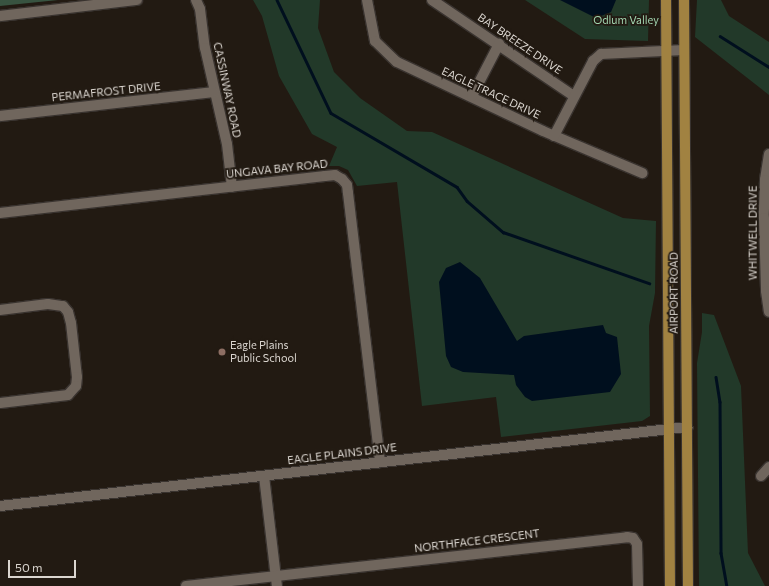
<!DOCTYPE html>
<html>
<head>
<meta charset="utf-8">
<style>
	body { margin:0 }
	#map { position:relative; width:769px; height:586px; overflow:hidden; background:#221a12; font-family:Commissioner,sans-serif }
	div>[style] { position:absolute }
	.green>* { inset:0; background:#223929 }
	.forest>* { inset:0; background:#385340 }
	.water>* { inset:0; background:#000f1e }
	.stream>* { height:2.5px; margin:-1.25px; padding:0 1.25px; transform-origin:1.25px; border-radius:1.25px; background:#000f1e }
	.roads { filter:drop-shadow(1px 0 #39332f) drop-shadow(-1px 0 #39332f) drop-shadow(0 1px #39332f) drop-shadow(0 -1px #39332f) }
	.minor>* { height:10px; margin:-5px; padding:0 5px; transform-origin:5px; border-radius:5px; background:#70665d }
	.major>* { height:10px; margin:-5px; padding:0 5px; transform-origin:5px; border-radius:5px; background:#a18241 }
	.dots>* { width:11px; height:11px; translate:-50% -50%; box-sizing:border-box; border:2px solid #221a12; border-radius:50% }
	span { translate:-50% -50%; white-space:nowrap; text-align:center; line-height:1.15; -webkit-text-stroke:3.5px #221a12; paint-order:stroke }
	.park-label { font-size:11px; color:#a2d6b1 }
	.street-label { font-size:11px; color:#dad5cf }
	.poi-label { font-size:11px; color:#dad5cf }
	.left { translate:0 -50%; text-align:left }
	.scale { position:absolute; left:8px; top:560px; width:68px; height:18px; box-sizing:border-box; border:2px solid #dad5cf; border-top:0; padding-left:5px; font-size:12px; line-height:14px; white-space:nowrap; color:#dad5cf; -webkit-text-stroke:3px #221a12; paint-order:stroke }
</style>
</head>
<body>
<div id="map">
	<div class="green">
		<i style="clip-path:polygon(253px 0,320px 0,318px 28px,334px 72px,360px 98px,407px 131px,432px 132px,623px 218px,656px 221px,655px 293px,649px 326px,650px 416px,642px 421px,501px 437px,496px 397px,422px 406px,397px 182px,357px 186px,348px 170px,339px 166px,329px 166px,337px 147px,312px 134px,279px 76px,262px 16px)"></i>
		<i style="clip-path:polygon(525px 0,649px 0,648px 41px,585px 39px)"></i>
		<i style="clip-path:polygon(697px 0,721px 0,729px 16px,769px 42px,769px 95px,695px 37px)"></i>
		<i style="clip-path:polygon(702px 313px,714px 315px,741px 386px,748px 553px,765px 586px,699px 586px,697px 363px,702px 332px)"></i>
	</div>
	<div class="forest">
		<i style="clip-path:polygon(0 0,58px 0,0 6px)"></i>
	</div>
	<div class="water">
		<i style="clip-path:polygon(560px 0,616px 0,611px 12px,596px 18px)"></i>
		<i style="clip-path:polygon(460px 262px,480px 278px,517px 341px,524px 336px,603px 325px,606px 333px,617px 337px,621px 374px,610px 392px,532px 401px,525px 397px,516px 385px,514px 375px,463px 372px,451px 367px,446px 356px,439px 282px,446px 268px)"></i>
	</div>
	<div class="stream">
		<i style="left:277px;top:0;width:125px;rotate:64.5deg"></i>
		<i style="left:331px;top:113px;width:146px;rotate:30.4deg"></i>
		<i style="left:457px;top:187px;width:17px;rotate:54deg"></i>
		<i style="left:467px;top:201px;width:48px;rotate:40.7deg"></i>
		<i style="left:503px;top:232px;width:155px;rotate:19.3deg"></i>
		<i style="left:720px;top:36px;width:58px;rotate:32.3deg"></i>
		<i style="left:716px;top:377px;width:25px;rotate:81deg"></i>
		<i style="left:720px;top:402px;width:151px;rotate:89.6deg"></i>
		<i style="left:721px;top:553px;width:34px;rotate:80deg"></i>
	</div>
	<div class="roads">
		<div class="minor">
			<i style="left:196px;top:0;width:10px;rotate:66deg"></i>
			<i style="left:200px;top:9px;width:39px;rotate:83deg"></i>
			<i style="left:205px;top:48px;width:98px;rotate:77.1deg"></i>
			<i style="left:227px;top:144px;width:43px;rotate:83.4deg"></i>
			<i style="left:367px;top:0;width:42px;rotate:79deg"></i>
			<i style="left:375px;top:41px;width:30px;rotate:44deg"></i>
			<i style="left:397px;top:62px;width:161px;rotate:25.3deg"></i>
			<i style="left:543px;top:131px;width:108px;rotate:23deg"></i>
			<i style="left:432px;top:0;width:171px;rotate:34.1deg"></i>
			<i style="left:0;top:16px;width:138px;rotate:-6.7deg"></i>
			<i style="left:472px;top:96px;width:59px;rotate:-62.6deg"></i>
			<i style="left:0;top:116px;width:215px;rotate:-6.4deg"></i>
			<i style="left:554px;top:136px;width:85px;rotate:-62.5deg"></i>
			<i style="left:593px;top:61px;width:11px;rotate:-41deg"></i>
			<i style="left:601px;top:54px;width:83px;rotate:-2.8deg"></i>
			<i style="left:769px;top:154px;width:26px;rotate:99deg"></i>
			<i style="left:765px;top:180px;width:38px;rotate:92deg"></i>
			<i style="left:764px;top:218px;width:73px;rotate:88.4deg"></i>
			<i style="left:766px;top:291px;width:21px;rotate:82deg"></i>
			<i style="left:0;top:213px;width:327px;rotate:-6.5deg"></i>
			<i style="left:325px;top:176px;width:10px;rotate:-6deg"></i>
			<i style="left:335px;top:175px;width:8px;rotate:30deg"></i>
			<i style="left:342px;top:179px;width:8px;rotate:50deg"></i>
			<i style="left:347px;top:185px;width:8px;rotate:83deg"></i>
			<i style="left:348px;top:193px;width:271px;rotate:83.2deg"></i>
			<i style="left:0;top:310px;width:48px;rotate:-7.1deg"></i>
			<i style="left:48px;top:304px;width:15px;rotate:8deg"></i>
			<i style="left:63px;top:306px;width:8px;rotate:50deg"></i>
			<i style="left:68px;top:312px;width:11px;rotate:75deg"></i>
			<i style="left:71px;top:323px;width:54px;rotate:83.7deg"></i>
			<i style="left:77px;top:377px;width:9px;rotate:96deg"></i>
			<i style="left:76px;top:386px;width:12px;rotate:132deg"></i>
			<i style="left:68px;top:395px;width:68px;rotate:173.3deg"></i>
			<i style="left:264px;top:476px;width:111px;rotate:83.3deg"></i>
			<i style="left:761px;top:476px;width:12px;rotate:-48deg"></i>
			<i style="left:0;top:506px;width:692px;rotate:-6.56deg"></i>
			<i style="left:186px;top:586px;width:444px;rotate:-6.3deg"></i>
			<i style="left:627px;top:537px;width:6px;rotate:9deg"></i>
			<i style="left:633px;top:538px;width:7px;rotate:56deg"></i>
			<i style="left:637px;top:544px;width:42px;rotate:88.6deg"></i>
		</div>
		<div class="major">
			<i style="left:666px;top:0;width:586px;rotate:89.61deg"></i>
			<i style="left:684px;top:0;width:586px;rotate:89.61deg"></i>
		</div>
	</div>
	<div class="dots">
		<i style="left:222px;top:352px;background:#8d6e63"></i>
	</div>
	<div class="park-label">
		<span style="left:626px;top:20px">Odlum Valley</span>
	</div>
	<div class="street-label">
		<span style="left:520px;top:44px;rotate:34deg">BAY BREEZE DRIVE</span>
		<span style="left:227px;top:90px;rotate:78deg">CASSINWAY ROAD</span>
		<span style="left:106px;top:92px;rotate:-6deg">PERMAFROST DRIVE</span>
		<span style="left:491px;top:93px;rotate:25deg">EAGLE TRACE DRIVE</span>
		<span style="left:277px;top:169px;rotate:-6deg">UNGAVA BAY ROAD</span>
		<span style="left:753px;top:233px;rotate:-90deg">WHITWELL DRIVE</span>
		<span style="left:674px;top:293px;rotate:-90deg">AIRPORT ROAD</span>
		<span style="left:342px;top:454px;rotate:-7deg">EAGLE PLAINS DRIVE</span>
		<span style="left:477px;top:541px;rotate:-7deg">NORTHFACE CRESCENT</span>
	</div>
	<div class="poi-label">
		<span class="left" style="left:230px;top:352px">Eagle Plains<br>Public School</span>
	</div>
	<div class="scale">50 m</div>
</div>
</body>
</html>
